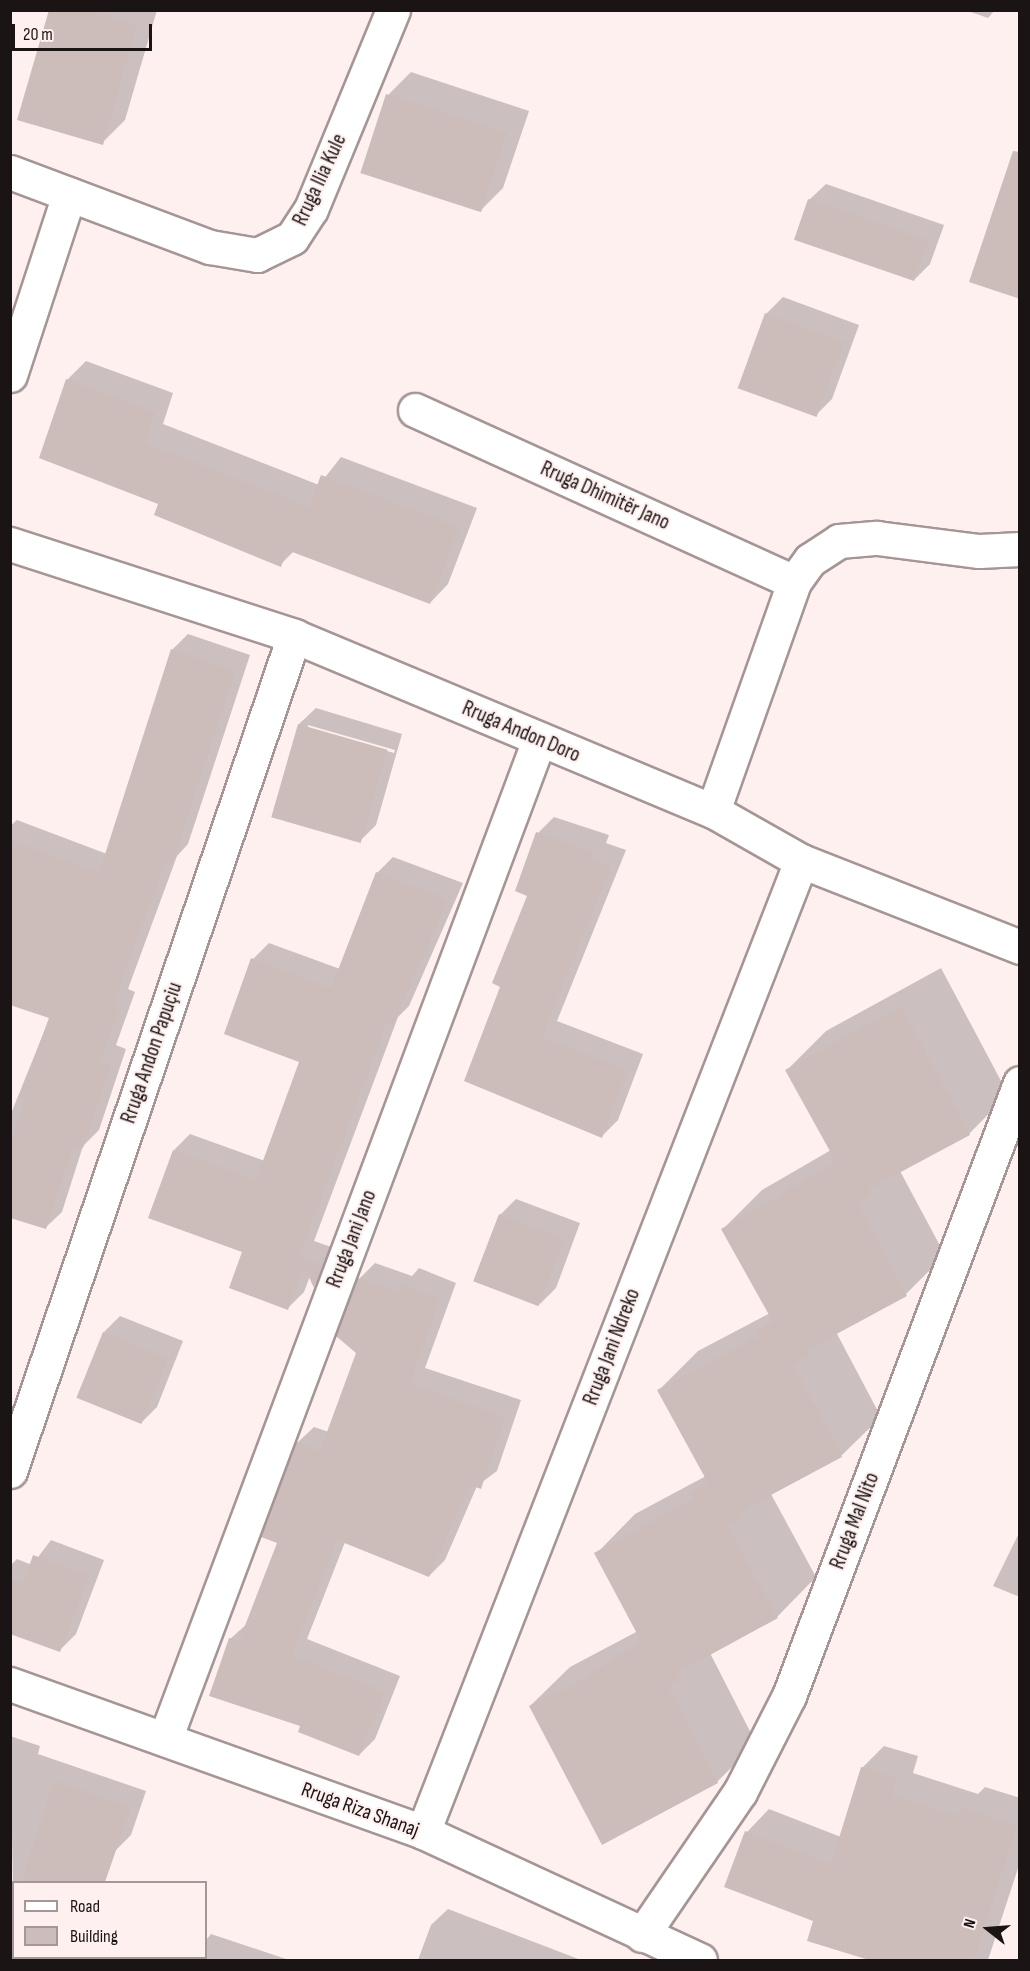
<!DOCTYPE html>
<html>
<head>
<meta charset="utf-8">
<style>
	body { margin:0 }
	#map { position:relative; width:1030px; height:1971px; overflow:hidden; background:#fef0ef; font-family:"Sofia Sans Condensed",sans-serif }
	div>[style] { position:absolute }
	.shadow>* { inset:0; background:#0003 }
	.building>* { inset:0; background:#ccbcba; transform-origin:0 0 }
	.roads { filter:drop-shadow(2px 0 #a59695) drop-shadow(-2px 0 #a59695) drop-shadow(0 2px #a59695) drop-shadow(0 -2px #a59695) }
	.street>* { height:33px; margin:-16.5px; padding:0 16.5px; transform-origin:16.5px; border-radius:16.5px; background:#fff }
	span { translate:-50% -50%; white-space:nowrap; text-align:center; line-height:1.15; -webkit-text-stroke:4.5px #fef0ef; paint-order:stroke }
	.street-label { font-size:21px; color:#1a1414 }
	.frame { position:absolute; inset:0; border:12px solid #1a1414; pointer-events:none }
	.legend { position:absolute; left:12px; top:1881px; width:195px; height:78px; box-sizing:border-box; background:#fef0ef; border:2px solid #a39897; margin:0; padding:8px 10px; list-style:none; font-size:18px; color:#1a1414 }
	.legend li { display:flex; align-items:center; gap:12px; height:30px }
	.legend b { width:30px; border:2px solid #a39897 }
	.north { position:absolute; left:958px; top:1899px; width:60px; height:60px; -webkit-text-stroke:4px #fef0ef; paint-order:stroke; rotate:287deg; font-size:16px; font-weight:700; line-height:24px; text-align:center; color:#1a1414 }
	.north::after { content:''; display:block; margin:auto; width:21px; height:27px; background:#1a1414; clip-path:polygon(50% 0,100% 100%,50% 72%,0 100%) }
	.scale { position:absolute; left:12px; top:24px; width:140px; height:27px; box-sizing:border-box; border:3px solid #1a1414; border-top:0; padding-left:8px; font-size:18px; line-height:21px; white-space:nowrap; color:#1a1414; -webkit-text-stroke:4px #fef0ef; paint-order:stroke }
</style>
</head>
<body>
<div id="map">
	<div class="shadow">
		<i style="clip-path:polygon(50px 10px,157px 10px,125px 120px,102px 143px)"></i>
		<i style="clip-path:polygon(965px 10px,995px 10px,988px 18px)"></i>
		<i style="clip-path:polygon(411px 72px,529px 111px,503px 188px,480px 211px,388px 95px)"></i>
		<i style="clip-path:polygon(826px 184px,944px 225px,930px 264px,914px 280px,809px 200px)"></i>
		<i style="clip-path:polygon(783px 297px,859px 325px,832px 399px,816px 415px,740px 387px,767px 313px)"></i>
		<i style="clip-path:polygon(86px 361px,173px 393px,163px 424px,319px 485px,341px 457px,477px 508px,448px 584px,430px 603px,294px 551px,280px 565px,160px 504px,67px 380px)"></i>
		<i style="clip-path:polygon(188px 634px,250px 655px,188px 844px,177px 856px,128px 989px,135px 992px,116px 1045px,126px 1049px,99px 1130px,83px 1146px,62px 1212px,45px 1228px,10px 1217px,10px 1116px,50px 1017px,10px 1004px,10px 826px,17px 820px,107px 854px,172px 650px)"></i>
		<i style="clip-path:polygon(evenodd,316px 708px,402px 734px,376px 825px,360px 841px,299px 724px,316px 708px,308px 725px,395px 750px,394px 753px,308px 728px,308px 725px)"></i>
		<i style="clip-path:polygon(554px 817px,609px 835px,606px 843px,626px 850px,557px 1021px,643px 1054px,618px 1120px,602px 1136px,502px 986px,529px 895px,538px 833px)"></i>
		<i style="clip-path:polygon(393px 857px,463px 883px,409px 1006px,398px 1017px,314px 1241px,337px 1249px,330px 1270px,314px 1285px,310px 1276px,304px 1292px,288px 1308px,174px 1150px,190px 1134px,265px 1161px,301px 1062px,253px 959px,269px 943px,340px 969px,377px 873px)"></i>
		<i style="clip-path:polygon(941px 968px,1008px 1094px,969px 1134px,900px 1171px,945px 1255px,906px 1294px,836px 1332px,881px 1417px,841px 1456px,771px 1494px,816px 1577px,777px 1617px,710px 1653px,756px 1743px,717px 1782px,530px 1706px,570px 1667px,638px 1631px,596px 1554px,635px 1514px,706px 1476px,659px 1390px,698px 1351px,770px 1313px,723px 1229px,762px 1190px,831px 1150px,787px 1070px,826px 1031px)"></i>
		<i style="clip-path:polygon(516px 1199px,580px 1223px,556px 1288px,540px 1304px,500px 1215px)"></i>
		<i style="clip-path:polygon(375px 1263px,412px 1276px,419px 1268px,456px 1283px,425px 1368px,521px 1400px,497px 1471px,477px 1486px,445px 1560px,429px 1576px,345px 1542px,307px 1639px,400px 1676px,375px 1739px,359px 1755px,302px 1725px,230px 1639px,248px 1623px,279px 1542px,297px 1443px,314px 1427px,329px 1432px,358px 1353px,359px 1279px)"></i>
		<i style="clip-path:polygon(120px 1316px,183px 1341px,157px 1407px,141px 1423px,104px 1332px)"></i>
		<i style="clip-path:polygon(1020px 1531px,1020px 1597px,993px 1586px)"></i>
		<i style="clip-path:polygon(51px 1540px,104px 1560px,76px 1634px,60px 1650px,10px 1629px,10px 1566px,17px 1559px,32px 1565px)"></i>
		<i style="clip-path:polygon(10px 1736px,40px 1746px,38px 1754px,146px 1791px,131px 1835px,115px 1851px,101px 1847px,88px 1882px,14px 1882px,14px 1937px)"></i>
		<i style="clip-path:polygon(884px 1746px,918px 1756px,913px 1773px,978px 1794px,985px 1787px,1020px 1798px,1020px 1862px,988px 1960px,874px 1960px,809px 1940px,815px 1920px,747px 1832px,769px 1809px,841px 1837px,862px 1768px)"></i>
		<i style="clip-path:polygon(448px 1909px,581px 1960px,418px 1960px,431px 1925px)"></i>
		<i style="clip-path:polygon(211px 1934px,289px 1960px,192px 1960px,206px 1958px,206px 1940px)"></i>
	</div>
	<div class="building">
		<i style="clip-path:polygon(49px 10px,89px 10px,137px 25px,103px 145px,17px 120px)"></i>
		<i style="left:386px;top:94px;width:127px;height:83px;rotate:18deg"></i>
		<i style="clip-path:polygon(1013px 151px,1020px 152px,1020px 299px,969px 282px)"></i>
		<i style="left:808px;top:199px;width:127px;height:43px;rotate:19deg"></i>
		<i style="left:765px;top:313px;width:84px;height:80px;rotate:20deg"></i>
		<i style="clip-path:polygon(66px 379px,155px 412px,145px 443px,309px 507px,321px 475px,459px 527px,430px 604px,287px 550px,281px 567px,154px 515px,158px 504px,39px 458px)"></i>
		<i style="clip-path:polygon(171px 649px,235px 671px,173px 862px,166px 860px,113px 1005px,120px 1008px,100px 1061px,111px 1065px,83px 1148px,74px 1145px,46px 1229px,10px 1218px,10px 1145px,26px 1098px,20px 1096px,49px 1018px,10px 1005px,10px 840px,99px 873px)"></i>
		<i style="left:298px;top:724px;width:93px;height:97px;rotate:16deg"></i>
		<i style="clip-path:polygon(536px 832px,594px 852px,591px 859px,611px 866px,542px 1037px,628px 1070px,602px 1138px,464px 1081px,500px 987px,492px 983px,527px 896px,515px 891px)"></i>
		<i style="clip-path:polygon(376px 872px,448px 900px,393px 1024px,387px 1022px,299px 1257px,322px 1265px,314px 1288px,304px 1266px,288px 1310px,229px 1288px,242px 1252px,148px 1218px,173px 1150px,256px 1180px,299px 1062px,224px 1034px,251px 958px,331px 988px)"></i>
		<i style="clip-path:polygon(901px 1006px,970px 1135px,869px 1189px,871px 1195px,857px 1202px,907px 1296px,807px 1350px,810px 1355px,793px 1364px,842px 1457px,741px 1511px,743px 1516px,727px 1525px,778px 1618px,677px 1673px,680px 1679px,668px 1687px,718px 1783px,602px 1845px,529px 1706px,561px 1688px,563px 1692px,641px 1641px,594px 1553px,693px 1499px,690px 1493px,708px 1483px,657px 1390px,759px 1336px,756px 1331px,773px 1322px,721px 1229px,836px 1162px,785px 1070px)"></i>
		<i style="left:499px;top:1214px;width:70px;height:72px;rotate:21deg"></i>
		<i style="clip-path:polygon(358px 1278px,397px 1292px,402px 1283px,440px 1299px,410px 1384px,505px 1417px,481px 1489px,470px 1485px,429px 1577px,337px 1540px,292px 1655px,385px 1692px,359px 1756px,298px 1732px,300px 1726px,209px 1696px,229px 1638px,239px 1641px,277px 1543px,261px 1537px,296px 1442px,320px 1451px,356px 1353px,336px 1336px)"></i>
		<i style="left:103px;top:1332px;width:70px;height:71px;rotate:22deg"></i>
		<i style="clip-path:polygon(33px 1555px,89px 1576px,60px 1652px,10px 1634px,10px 1579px,23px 1584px)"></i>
		<i style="clip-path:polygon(861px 1767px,897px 1778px,892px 1795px,959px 1816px,961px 1808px,1017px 1826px,974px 1960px,869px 1960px,807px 1941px,813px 1921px,724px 1887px,745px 1831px,831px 1864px)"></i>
		<i style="clip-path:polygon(54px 1781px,131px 1807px,105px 1882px,21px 1882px)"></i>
	</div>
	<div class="roads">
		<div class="street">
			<i style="left:10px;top:172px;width:214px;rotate:20.6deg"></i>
			<i style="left:210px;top:247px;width:48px;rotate:9.7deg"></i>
			<i style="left:257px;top:255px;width:39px;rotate:-26deg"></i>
			<i style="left:292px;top:238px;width:35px;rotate:-57deg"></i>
			<i style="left:311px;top:209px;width:215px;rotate:-67.6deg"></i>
			<i style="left:10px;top:375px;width:190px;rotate:-71.9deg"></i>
			<i style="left:415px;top:410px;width:416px;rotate:24.4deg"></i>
			<i style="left:10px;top:544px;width:299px;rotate:17.9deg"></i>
			<i style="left:294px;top:636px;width:454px;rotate:22.7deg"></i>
			<i style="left:713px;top:811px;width:101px;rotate:29.6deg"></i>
			<i style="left:801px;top:861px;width:235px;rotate:21.4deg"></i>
			<i style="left:713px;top:811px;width:243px;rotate:-70.5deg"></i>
			<i style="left:794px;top:582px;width:27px;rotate:-54deg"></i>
			<i style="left:810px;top:560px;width:35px;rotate:-33deg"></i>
			<i style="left:839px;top:541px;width:38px;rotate:-5deg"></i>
			<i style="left:877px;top:538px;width:103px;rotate:7.3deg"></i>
			<i style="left:979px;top:551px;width:41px;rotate:-2.8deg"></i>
			<i style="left:10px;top:1471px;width:882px;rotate:-71.22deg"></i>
			<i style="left:10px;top:1684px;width:439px;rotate:19.7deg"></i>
			<i style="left:423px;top:1832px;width:305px;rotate:24.8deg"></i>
			<i style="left:165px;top:1739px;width:1067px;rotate:-69.48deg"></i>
			<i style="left:423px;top:1832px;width:1042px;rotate:-68.73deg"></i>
			<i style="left:642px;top:1935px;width:173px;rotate:-55.6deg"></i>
			<i style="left:740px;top:1792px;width:108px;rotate:-63deg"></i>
			<i style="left:789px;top:1696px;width:655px;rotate:-69.35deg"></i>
		</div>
	</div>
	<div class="street-label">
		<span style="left:320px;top:180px;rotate:-65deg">Rruga Ilia Kule</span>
		<span style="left:605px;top:496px;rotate:24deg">Rruga Dhimitër Jano</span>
		<span style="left:521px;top:732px;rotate:23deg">Rruga Andon Doro</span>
		<span style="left:152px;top:1053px;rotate:-71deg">Rruga Andon Papuçiu</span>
		<span style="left:352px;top:1239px;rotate:-69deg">Rruga Jani Jano</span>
		<span style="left:612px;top:1347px;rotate:-69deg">Rruga Jani Ndreko</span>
		<span style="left:855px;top:1521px;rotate:-69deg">Rruga Mal Nito</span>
		<span style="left:360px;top:1810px;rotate:20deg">Rruga Riza Shanaj</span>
	</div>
	<div class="frame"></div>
	<ul class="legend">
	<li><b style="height:8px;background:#fff"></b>Road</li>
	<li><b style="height:16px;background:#ccbcba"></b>Building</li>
	</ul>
	<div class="north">N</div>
	<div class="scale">20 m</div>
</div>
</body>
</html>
